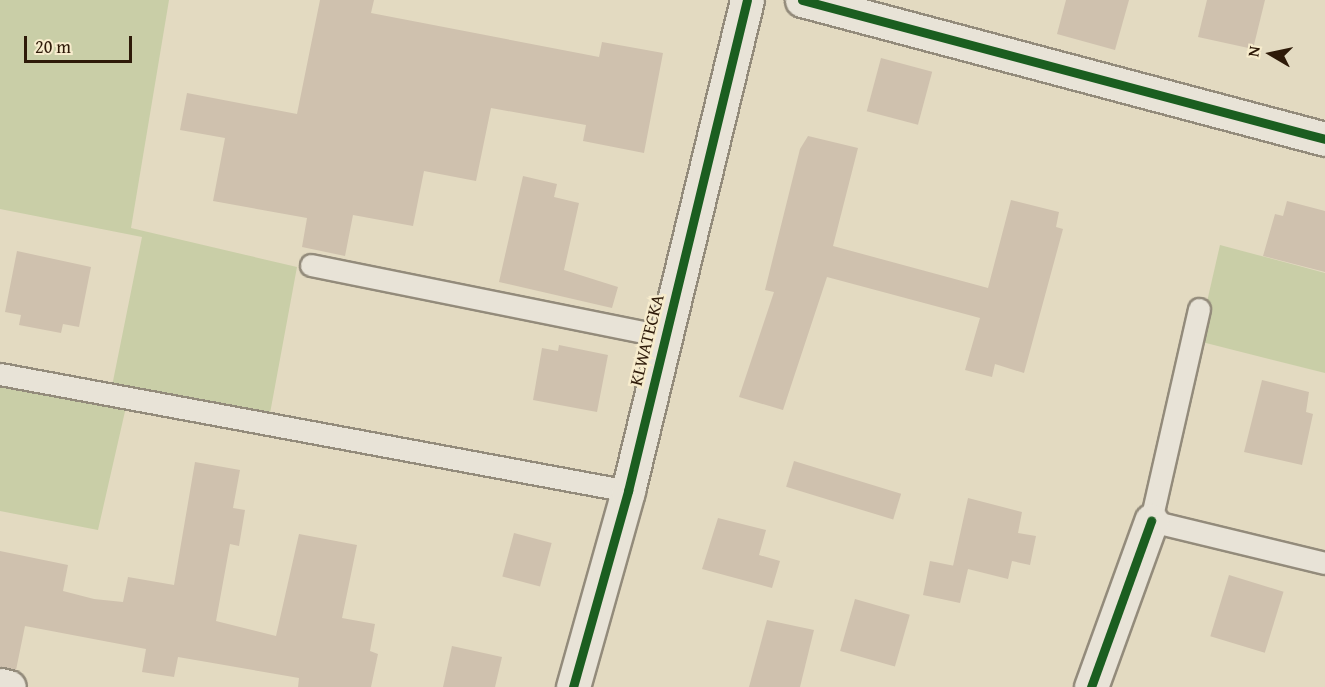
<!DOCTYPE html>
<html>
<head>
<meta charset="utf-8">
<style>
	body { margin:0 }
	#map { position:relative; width:1325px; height:687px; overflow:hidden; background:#e3dac1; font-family:"Gentium Book Plus",serif }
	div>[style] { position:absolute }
	.green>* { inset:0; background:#c9cea7 }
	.building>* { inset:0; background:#cfc1ae; transform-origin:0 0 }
	.roads { filter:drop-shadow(2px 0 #938b7b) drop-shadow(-2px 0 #938b7b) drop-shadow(0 2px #938b7b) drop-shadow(0 -2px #938b7b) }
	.lane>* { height:21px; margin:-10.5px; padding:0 10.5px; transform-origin:10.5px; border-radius:10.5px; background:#e8e3d7 }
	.street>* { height:33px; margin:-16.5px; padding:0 16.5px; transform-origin:16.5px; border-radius:16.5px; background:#e8e3d7 }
	.cycleway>* { height:9px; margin:-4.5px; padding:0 4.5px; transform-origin:4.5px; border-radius:4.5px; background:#1b5e20 }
	span { translate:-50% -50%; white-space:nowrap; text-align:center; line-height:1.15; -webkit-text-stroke:5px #f7eccd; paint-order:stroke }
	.street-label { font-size:18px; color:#2e1a09 }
	.north { position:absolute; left:1241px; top:24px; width:60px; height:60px; -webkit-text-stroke:4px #f7eccd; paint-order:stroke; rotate:279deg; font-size:16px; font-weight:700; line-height:24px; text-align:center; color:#2e1a09 }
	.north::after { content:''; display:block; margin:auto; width:21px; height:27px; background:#2e1a09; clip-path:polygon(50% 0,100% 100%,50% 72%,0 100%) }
	.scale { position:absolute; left:24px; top:36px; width:108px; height:27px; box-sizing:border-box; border:3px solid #2e1a09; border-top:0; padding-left:8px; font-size:18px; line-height:21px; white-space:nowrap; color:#2e1a09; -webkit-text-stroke:4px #f7eccd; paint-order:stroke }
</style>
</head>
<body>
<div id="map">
	<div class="green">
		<i style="clip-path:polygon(0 0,169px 0,131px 228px,297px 267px,266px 435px,126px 407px,98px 530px,0 511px,0 385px,108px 406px,142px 237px,0 209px)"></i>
		<i style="clip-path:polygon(1220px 245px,1325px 273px,1325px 373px,1198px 341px)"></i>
	</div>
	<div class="building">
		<i style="clip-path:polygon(320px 0,374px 0,371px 13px,599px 57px,602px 42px,663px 53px,644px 153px,583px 141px,586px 125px,491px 108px,476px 181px,424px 171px,413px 226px,353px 215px,345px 256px,302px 247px,307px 218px,213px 201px,225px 138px,180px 130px,187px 93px,297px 114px)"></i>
		<i style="clip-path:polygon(1066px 0,1129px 0,1115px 50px,1057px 34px)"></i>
		<i style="clip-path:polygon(1207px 0,1265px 0,1253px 49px,1198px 37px)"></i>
		<i style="left:881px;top:58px;width:53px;height:55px;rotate:15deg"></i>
		<i style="clip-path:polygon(808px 136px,858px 148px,833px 246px,988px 288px,1011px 200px,1059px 212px,1056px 227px,1063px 229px,1024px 373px,995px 364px,992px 377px,965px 370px,980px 318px,827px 277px,783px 410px,739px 397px,774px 292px,765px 290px,800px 149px)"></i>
		<i style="clip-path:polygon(523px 176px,557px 184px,554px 197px,579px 203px,564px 270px,618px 287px,612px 308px,499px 282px)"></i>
		<i style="clip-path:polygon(1287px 201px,1325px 211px,1325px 272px,1263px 256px,1275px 214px,1283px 216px)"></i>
		<i style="clip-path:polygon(17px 251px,91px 267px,79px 327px,63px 324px,61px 333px,19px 325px,21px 315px,5px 312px)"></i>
		<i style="clip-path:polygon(559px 345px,608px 355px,597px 412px,533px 400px,542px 348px,558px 351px)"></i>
		<i style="clip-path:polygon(1262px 380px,1309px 392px,1306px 412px,1313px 414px,1302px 465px,1244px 452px)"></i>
		<i style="left:794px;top:461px;width:112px;height:27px;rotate:17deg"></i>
		<i style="clip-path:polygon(195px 462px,240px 470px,233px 508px,245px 510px,239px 546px,230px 544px,216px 621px,276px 636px,299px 534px,357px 545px,342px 618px,375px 624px,370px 651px,378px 654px,371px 687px,298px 687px,299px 678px,178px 657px,174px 677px,142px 672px,146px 649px,25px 626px,16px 670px,0 667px,0 551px,68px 565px,63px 591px,94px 599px,123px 602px,128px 577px,174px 585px)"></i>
		<i style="clip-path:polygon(968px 498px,1022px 512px,1018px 533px,1036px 536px,1030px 565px,1012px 561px,1008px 579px,968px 569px,960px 603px,923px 595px,930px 561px,960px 567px,953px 566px)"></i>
		<i style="clip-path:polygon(718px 518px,766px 530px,759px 555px,780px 561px,772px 588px,702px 569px)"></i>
		<i style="left:514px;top:533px;width:39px;height:45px;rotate:15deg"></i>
		<i style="left:1229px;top:575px;width:57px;height:64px;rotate:17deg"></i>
		<i style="left:855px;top:599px;width:57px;height:54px;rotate:16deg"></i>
		<i style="clip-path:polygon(767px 620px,814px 630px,800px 687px,749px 687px)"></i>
		<i style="clip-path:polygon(452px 646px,502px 657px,495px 687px,443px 687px)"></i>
	</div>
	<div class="roads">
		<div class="lane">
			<i style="left:311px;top:265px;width:360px;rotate:11.4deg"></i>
			<i style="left:1199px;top:309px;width:217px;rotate:102.8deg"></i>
			<i style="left:1151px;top:521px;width:179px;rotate:13.6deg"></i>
			<i style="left:0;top:374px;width:639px;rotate:10.55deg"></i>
		</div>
		<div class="street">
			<i style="left:802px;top:0;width:541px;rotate:14.88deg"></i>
			<i style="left:0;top:685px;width:9px;rotate:13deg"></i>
			<i style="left:573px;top:687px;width:204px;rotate:-74.3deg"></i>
			<i style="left:628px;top:491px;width:505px;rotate:-76.38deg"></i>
			<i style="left:1091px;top:687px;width:177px;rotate:-70.1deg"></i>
		</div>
	</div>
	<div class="cycleway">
		<i style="left:802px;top:0;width:541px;rotate:14.88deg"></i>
		<i style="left:573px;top:687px;width:204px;rotate:-74.3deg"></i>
		<i style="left:628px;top:491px;width:505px;rotate:-76.38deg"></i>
		<i style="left:1091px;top:687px;width:177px;rotate:-70.1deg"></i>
	</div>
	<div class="street-label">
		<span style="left:647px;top:340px;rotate:-76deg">KLWATECKA</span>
	</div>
	<div class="north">N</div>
	<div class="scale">20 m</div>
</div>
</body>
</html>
